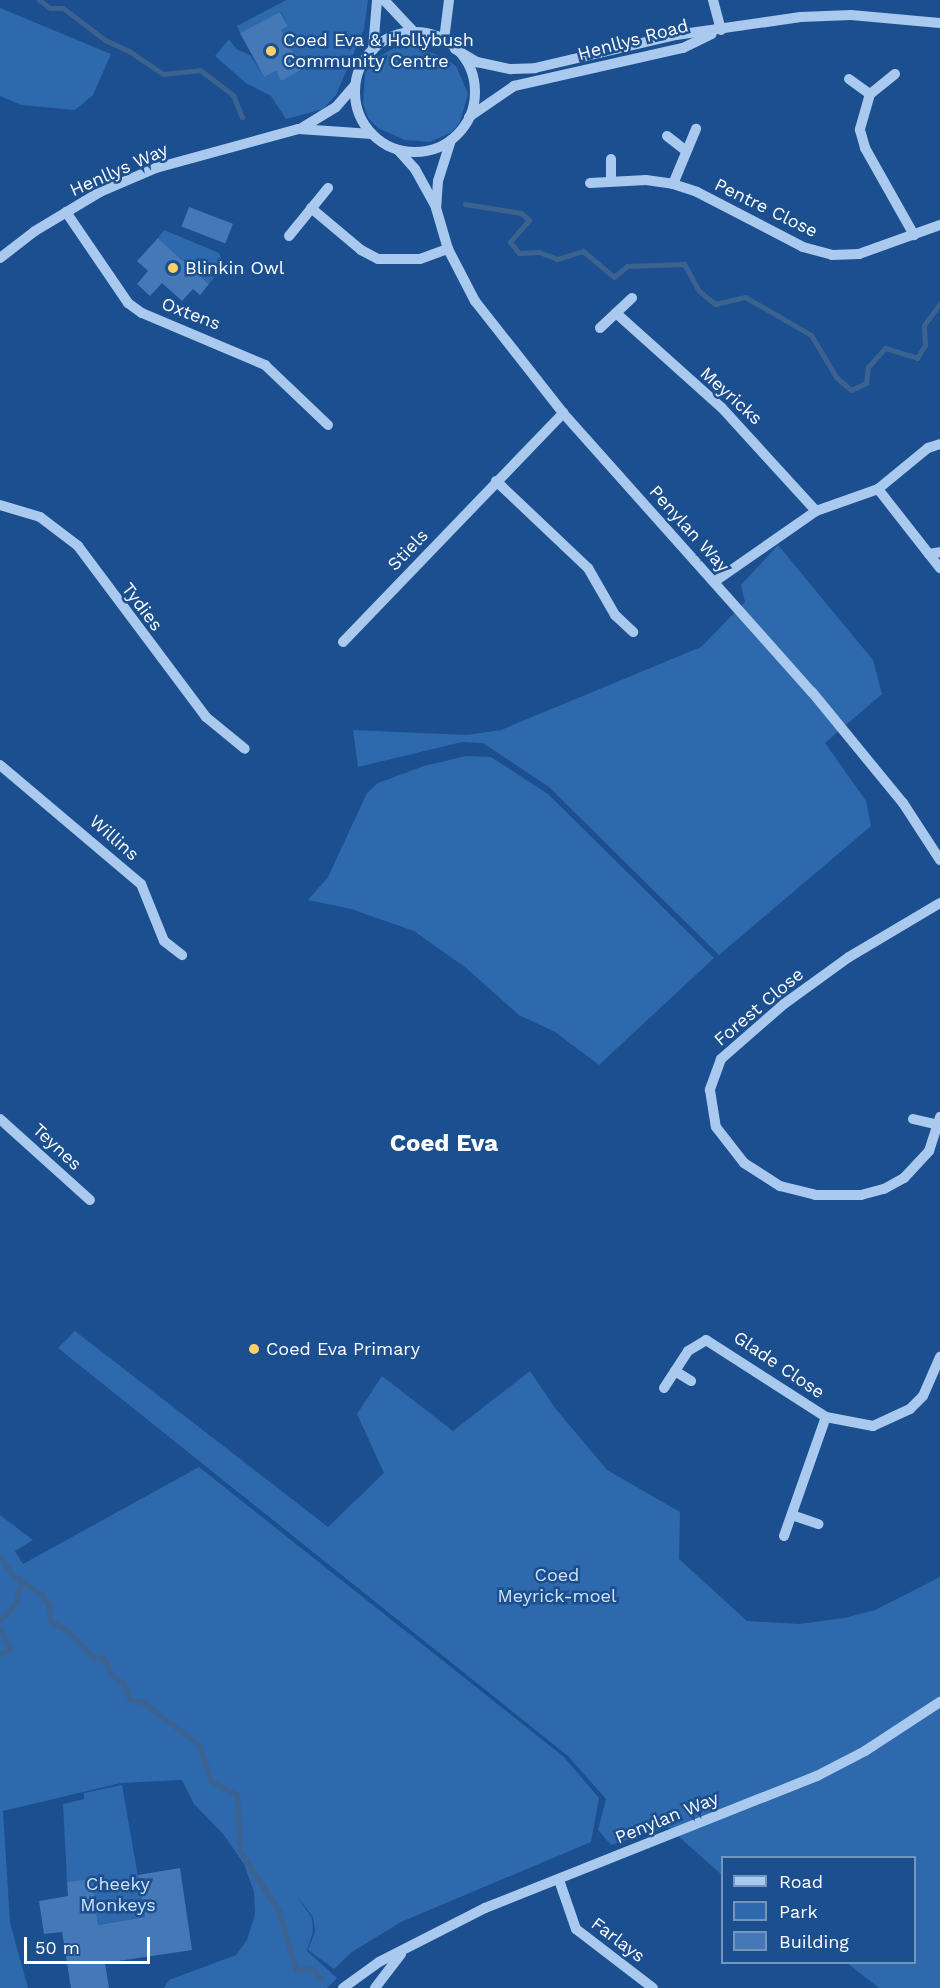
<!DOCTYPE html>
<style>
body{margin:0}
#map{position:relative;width:940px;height:1988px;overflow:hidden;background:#1b4f8f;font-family:"Work Sans",sans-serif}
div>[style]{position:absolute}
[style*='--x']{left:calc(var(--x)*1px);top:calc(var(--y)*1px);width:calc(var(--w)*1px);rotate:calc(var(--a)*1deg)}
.green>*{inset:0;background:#2e69ad}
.stream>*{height:5px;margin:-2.5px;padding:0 2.5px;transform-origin:2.5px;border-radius:2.5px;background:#3c6290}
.building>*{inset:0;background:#4478b7;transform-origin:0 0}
.minor>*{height:10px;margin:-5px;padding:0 5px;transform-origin:5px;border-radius:5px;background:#a9c9ee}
.minor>.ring{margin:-5px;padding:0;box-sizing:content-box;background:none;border:10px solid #a9c9ee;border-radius:50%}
.dots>*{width:16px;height:16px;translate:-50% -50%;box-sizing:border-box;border:3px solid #1b4f8f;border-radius:50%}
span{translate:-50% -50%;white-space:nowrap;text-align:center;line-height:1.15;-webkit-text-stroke:5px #1b4f8f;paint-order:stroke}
.street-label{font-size:18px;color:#fff}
.poi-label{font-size:18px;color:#fff}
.left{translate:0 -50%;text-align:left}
.park-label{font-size:18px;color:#cfe3fa}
.district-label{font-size:24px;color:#fff;font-weight:700}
.legend{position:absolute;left:721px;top:1856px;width:195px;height:108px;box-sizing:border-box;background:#1b4f8f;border:2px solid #7695bc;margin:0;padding:8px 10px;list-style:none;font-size:18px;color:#fff}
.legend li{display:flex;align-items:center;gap:12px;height:30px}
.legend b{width:30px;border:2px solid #7695bc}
.scale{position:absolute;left:24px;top:1937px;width:126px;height:27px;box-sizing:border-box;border:3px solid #fff;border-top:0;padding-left:8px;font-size:18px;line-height:21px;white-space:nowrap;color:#fff;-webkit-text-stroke:4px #1b4f8f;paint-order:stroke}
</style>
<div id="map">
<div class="green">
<div style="clip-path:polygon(286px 0,368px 0,364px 29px,336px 95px,323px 109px,286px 119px,271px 96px,246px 83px,215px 56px,229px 39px,236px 49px,250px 55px,264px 77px,276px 71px,281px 81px,281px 30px,288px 26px,281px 12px,240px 33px,237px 26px)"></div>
<div style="clip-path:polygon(0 8px,111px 54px,93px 95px,75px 110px,21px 105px,0 96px)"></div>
<div style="clip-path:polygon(411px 46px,441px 56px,456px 66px,468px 94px,460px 122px,452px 132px,430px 142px,405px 140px,378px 128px,368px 118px,363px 103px,365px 74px,373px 60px,394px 48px)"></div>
<div style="clip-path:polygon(164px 230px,219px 253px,224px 265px,209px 284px,197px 273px,192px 279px,185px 262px,158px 238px)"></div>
<div style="clip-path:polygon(778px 545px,873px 660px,882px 694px,825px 743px,866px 801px,871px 826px,719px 955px,549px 787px,483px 743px,462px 742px,358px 767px,353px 730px,467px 735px,501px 730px,701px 647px,745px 602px,741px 585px)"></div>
<div style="clip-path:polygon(466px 756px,491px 757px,548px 794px,714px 958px,599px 1065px,555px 1032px,519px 1015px,466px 968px,414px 931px,351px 909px,308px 900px,328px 877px,367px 793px,378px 783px,424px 766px)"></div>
<div style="clip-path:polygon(75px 1331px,328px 1527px,384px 1473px,357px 1414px,382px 1376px,453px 1431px,530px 1371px,555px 1408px,607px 1470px,680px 1512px,679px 1559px,747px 1621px,799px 1624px,844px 1618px,875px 1610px,940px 1577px,940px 1988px,879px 1988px,847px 1963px,914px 1962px,914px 1858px,722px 1858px,722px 1875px,668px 1827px,611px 1845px,598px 1830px,606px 1799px,568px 1756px,58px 1348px)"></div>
<div style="clip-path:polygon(199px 1467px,564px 1757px,599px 1798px,591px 1842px,401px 1922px,352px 1952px,334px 1969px,308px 1950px,315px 1931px,313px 1917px,296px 1895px,312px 1918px,313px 1931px,307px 1951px,337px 1978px,327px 1988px,164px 1988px,169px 1980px,236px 1955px,247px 1940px,255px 1914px,254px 1892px,244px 1864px,224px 1835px,194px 1804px,182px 1780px,121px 1783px,3px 1811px,10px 1923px,28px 1988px,0 1988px,0 1515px,33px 1540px,15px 1551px,23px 1564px)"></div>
<div style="clip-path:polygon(122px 1785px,145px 1917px,98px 1925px,92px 1880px,67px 1882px,63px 1804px,84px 1799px,84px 1793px)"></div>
</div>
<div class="stream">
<div style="--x:39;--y:0;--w:14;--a:36"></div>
<div style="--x:50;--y:8;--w:13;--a:0"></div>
<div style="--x:63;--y:8;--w:53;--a:37.3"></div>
<div style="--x:105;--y:40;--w:26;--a:25"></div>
<div style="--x:129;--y:51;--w:41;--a:34.1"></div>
<div style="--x:163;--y:74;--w:37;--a:-6"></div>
<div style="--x:200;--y:70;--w:41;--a:37.1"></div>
<div style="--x:233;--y:95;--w:24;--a:68"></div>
<div style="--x:465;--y:204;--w:57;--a:9.1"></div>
<div style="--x:521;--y:213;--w:11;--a:41"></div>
<div style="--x:529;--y:220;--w:29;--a:131"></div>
<div style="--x:510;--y:242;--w:14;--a:51"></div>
<div style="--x:519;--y:253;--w:20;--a:-3"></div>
<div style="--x:539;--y:252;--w:19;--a:21"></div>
<div style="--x:557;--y:259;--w:27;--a:-17"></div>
<div style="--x:583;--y:251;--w:40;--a:40"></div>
<div style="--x:614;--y:277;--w:17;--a:-40"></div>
<div style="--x:627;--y:266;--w:57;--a:-2"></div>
<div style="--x:684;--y:264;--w:31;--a:61"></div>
<div style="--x:699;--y:291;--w:21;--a:39"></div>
<div style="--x:715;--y:304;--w:31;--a:-13"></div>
<div style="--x:745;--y:297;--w:76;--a:29.9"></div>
<div style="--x:811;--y:335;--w:49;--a:59.2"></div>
<div style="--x:836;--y:377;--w:20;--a:41"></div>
<div style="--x:851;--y:390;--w:17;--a:-25"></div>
<div style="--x:866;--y:383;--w:16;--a:-83"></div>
<div style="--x:868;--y:367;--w:25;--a:-48"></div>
<div style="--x:885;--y:348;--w:34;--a:17"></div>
<div style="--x:917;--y:358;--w:15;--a:-58"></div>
<div style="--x:925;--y:345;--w:20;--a:-93"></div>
<div style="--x:924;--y:325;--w:26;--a:-53"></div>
<div style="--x:0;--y:1557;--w:21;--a:55"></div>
<div style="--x:12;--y:1574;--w:38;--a:35"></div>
<div style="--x:43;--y:1596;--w:11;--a:56"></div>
<div style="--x:49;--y:1605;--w:16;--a:86"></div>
<div style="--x:50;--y:1621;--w:19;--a:28"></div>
<div style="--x:67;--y:1630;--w:37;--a:46"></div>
<div style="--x:93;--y:1657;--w:11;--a:5"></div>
<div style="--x:104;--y:1658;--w:18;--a:68"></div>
<div style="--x:111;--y:1675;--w:15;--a:32"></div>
<div style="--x:124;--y:1683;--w:18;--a:71"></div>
<div style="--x:130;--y:1700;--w:13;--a:9"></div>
<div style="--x:143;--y:1702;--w:71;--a:37.5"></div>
<div style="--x:199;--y:1745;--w:38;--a:72"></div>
<div style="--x:211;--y:1781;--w:30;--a:28"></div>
<div style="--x:237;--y:1795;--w:56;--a:86.9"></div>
<div style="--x:240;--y:1851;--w:72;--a:57"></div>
<div style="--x:279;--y:1911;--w:61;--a:73.9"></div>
<div style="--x:296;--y:1970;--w:16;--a:-7"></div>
<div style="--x:312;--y:1968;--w:14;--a:51"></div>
<div style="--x:0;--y:1621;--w:25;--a:-50"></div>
<div style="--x:16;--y:1602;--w:23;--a:-77"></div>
<div style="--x:0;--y:1629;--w:22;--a:63"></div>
<div style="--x:10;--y:1649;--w:11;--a:153"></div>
</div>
<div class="building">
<div style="clip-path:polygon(280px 12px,288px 26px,281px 30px,302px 69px,281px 81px,276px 71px,264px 77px,240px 33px)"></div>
<div style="left:189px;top:207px;width:47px;height:21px;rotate:21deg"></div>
<div style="clip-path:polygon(158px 238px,209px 284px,200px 295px,193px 289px,182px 301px,162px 283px,150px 296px,137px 284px,148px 271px,137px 261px)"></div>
<div style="clip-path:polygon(180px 1868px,192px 1950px,105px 1963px,109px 1988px,71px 1988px,62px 1932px,44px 1934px,39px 1901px,68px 1896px,67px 1882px,92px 1879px,98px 1925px,145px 1917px,138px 1875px)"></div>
</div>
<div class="minor">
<div style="--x:384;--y:0;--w:44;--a:46.8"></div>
<div style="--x:713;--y:0;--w:31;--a:75"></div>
<div class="ring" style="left:355px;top:32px;width:110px;height:110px"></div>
<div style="--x:444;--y:40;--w:40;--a:-82.9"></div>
<div style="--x:455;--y:49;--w:26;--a:31"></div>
<div style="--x:477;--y:62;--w:35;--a:12"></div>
<div style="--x:511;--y:69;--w:24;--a:-2"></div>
<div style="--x:535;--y:68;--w:145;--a:-13.2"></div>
<div style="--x:676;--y:35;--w:126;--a:-8.2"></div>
<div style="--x:801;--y:17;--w:50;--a:-2.3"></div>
<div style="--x:851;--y:15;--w:89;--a:5.1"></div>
<div style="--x:373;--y:50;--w:50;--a:-85.4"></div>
<div style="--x:895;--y:74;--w:32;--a:141"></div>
<div style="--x:870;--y:94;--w:37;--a:106"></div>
<div style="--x:860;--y:130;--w:19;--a:74"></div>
<div style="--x:865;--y:148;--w:100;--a:60.6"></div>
<div style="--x:849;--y:79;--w:26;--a:36"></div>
<div style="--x:469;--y:117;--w:55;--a:-34.6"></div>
<div style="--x:514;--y:86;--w:173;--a:-12.7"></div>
<div style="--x:683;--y:48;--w:32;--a:-26"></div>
<div style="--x:300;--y:129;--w:42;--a:-31.4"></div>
<div style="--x:336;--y:107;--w:29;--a:-49"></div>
<div style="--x:667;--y:136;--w:24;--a:38"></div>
<div style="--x:451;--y:140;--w:43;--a:107.6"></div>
<div style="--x:438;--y:181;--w:27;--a:94"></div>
<div style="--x:436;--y:208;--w:43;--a:73.7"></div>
<div style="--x:448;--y:249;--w:59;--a:62.6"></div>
<div style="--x:475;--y:301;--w:142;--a:51.8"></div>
<div style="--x:563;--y:413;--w:374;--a:48.3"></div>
<div style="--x:812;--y:692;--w:144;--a:50.7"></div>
<div style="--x:903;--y:803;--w:68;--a:57"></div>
<div style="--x:398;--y:150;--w:25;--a:48"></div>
<div style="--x:415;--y:169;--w:43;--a:61.1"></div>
<div style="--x:611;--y:181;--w:22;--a:-90"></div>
<div style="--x:590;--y:183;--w:56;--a:-3.1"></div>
<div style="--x:646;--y:180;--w:27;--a:8"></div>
<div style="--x:673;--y:184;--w:25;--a:18"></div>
<div style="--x:697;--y:192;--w:119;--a:27.4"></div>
<div style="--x:803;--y:247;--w:30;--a:15"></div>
<div style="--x:832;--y:255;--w:27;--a:-2"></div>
<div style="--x:859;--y:254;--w:86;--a:-19.7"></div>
<div style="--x:673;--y:184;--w:60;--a:-67.3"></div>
<div style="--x:311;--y:208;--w:65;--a:40"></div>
<div style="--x:361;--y:250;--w:19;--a:28"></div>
<div style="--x:378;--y:259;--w:42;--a:0"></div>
<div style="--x:420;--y:259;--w:30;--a:-20"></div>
<div style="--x:66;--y:212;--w:110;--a:55.7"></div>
<div style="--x:128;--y:303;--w:17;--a:36"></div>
<div style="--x:142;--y:313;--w:134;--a:22.9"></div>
<div style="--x:265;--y:365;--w:87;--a:43.6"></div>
<div style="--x:289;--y:236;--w:62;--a:-50.9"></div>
<div style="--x:0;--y:258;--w:44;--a:-37.6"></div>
<div style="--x:35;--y:231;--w:76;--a:-31"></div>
<div style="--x:100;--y:192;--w:61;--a:-23.2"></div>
<div style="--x:156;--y:168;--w:148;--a:-15.3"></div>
<div style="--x:299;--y:129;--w:73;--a:3.9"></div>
<div style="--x:616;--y:313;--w:142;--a:41.9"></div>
<div style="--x:722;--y:408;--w:139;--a:47.6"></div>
<div style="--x:600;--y:328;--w:44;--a:-43.2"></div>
<div style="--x:496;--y:481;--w:127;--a:43.4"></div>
<div style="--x:588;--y:568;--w:54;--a:60.1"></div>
<div style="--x:615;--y:615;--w:25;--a:43"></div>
<div style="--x:878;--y:489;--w:83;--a:51.9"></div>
<div style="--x:929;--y:554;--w:11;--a:-10"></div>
<div style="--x:0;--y:505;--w:42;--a:16.7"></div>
<div style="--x:40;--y:517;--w:48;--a:37.3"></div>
<div style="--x:78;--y:546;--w:214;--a:53.2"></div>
<div style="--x:206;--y:717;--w:50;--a:39.4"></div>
<div style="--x:929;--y:554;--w:18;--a:52"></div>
<div style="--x:714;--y:582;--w:124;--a:-34.8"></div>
<div style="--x:816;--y:511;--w:66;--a:-19.5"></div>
<div style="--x:878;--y:489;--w:65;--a:-39.4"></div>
<div style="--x:928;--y:448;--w:13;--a:-18"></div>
<div style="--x:343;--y:642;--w:318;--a:-46.1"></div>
<div style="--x:0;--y:765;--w:185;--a:40.2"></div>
<div style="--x:141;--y:884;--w:61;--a:68"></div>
<div style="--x:164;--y:941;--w:23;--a:38"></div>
<div style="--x:940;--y:903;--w:106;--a:149.3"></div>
<div style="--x:849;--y:957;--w:80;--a:144.1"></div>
<div style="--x:784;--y:1004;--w:84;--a:138.9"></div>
<div style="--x:721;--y:1059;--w:33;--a:110"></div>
<div style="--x:710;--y:1090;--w:37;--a:81"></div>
<div style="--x:716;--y:1127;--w:46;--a:52.1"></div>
<div style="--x:744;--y:1163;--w:43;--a:32.6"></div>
<div style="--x:780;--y:1186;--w:36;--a:14"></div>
<div style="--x:815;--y:1195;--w:46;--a:0"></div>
<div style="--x:861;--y:1195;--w:24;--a:-15"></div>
<div style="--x:884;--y:1189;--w:23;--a:-29"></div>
<div style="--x:904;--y:1178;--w:37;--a:-47"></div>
<div style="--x:929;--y:1151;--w:36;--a:-72"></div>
<div style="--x:0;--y:1119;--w:121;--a:42"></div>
<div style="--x:913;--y:1119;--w:26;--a:13"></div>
<div style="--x:675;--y:1371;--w:19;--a:32"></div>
<div style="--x:664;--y:1388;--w:44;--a:-57"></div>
<div style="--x:688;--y:1351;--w:21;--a:-31"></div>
<div style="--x:706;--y:1340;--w:143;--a:32.7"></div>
<div style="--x:826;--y:1417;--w:48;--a:10.8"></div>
<div style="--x:873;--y:1426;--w:41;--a:-24.7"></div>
<div style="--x:910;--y:1409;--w:18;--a:-45"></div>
<div style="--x:923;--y:1396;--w:43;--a:-66.4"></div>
<div style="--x:792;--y:1515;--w:28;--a:19"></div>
<div style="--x:784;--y:1536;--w:126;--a:-70.6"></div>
<div style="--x:559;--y:1880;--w:52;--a:70.9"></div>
<div style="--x:576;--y:1929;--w:97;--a:37.5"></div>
<div style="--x:343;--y:1988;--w:44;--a:-35.8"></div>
<div style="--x:379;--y:1962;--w:119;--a:-27"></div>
<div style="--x:485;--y:1908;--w:357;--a:-21.7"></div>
<div style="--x:817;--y:1776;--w:54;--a:-27.5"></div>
<div style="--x:865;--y:1751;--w:90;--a:-33.2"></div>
<div style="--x:375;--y:1988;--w:43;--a:-52.6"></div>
</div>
<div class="dots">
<div style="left:271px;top:51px;background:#ffd166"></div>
<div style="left:173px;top:268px;background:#ffd166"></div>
<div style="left:254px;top:1349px;background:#ffd166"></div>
</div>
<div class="street-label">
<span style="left:633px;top:40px;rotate:-15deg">Henllys Road</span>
<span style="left:119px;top:170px;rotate:-24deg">Henllys Way</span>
<span style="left:766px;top:208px;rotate:26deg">Pentre Close</span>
<span style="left:191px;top:314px;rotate:21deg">Oxtens</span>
<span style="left:731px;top:396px;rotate:42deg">Meyricks</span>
<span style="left:689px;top:529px;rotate:48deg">Penylan Way</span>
<span style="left:408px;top:550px;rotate:-46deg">Stiels</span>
<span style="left:142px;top:607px;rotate:53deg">Tydies</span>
<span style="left:114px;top:838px;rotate:41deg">Willins</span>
<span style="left:759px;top:1007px;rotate:-40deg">Forest Close</span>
<span style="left:57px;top:1147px;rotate:43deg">Teynes</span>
<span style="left:779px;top:1365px;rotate:34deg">Glade Close</span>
<span style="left:667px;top:1818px;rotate:-22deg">Penylan Way</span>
<span style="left:618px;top:1940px;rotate:37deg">Farlays</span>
</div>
<div class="poi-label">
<span class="left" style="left:283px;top:51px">Coed Eva &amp; Hollybush<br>Community Centre</span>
<span class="left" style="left:185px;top:268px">Blinkin Owl</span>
<span class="left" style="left:266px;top:1349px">Coed Eva Primary</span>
</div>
<div class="park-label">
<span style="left:557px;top:1586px">Coed<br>Meyrick-moel</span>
<span style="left:118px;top:1895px">Cheeky<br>Monkeys</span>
</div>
<div class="district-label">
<span style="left:444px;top:1144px">Coed Eva</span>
</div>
<ul class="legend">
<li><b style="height:8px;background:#a9c9ee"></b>Road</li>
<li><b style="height:16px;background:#2e69ad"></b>Park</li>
<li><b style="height:16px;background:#4478b7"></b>Building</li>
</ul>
<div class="scale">50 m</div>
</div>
